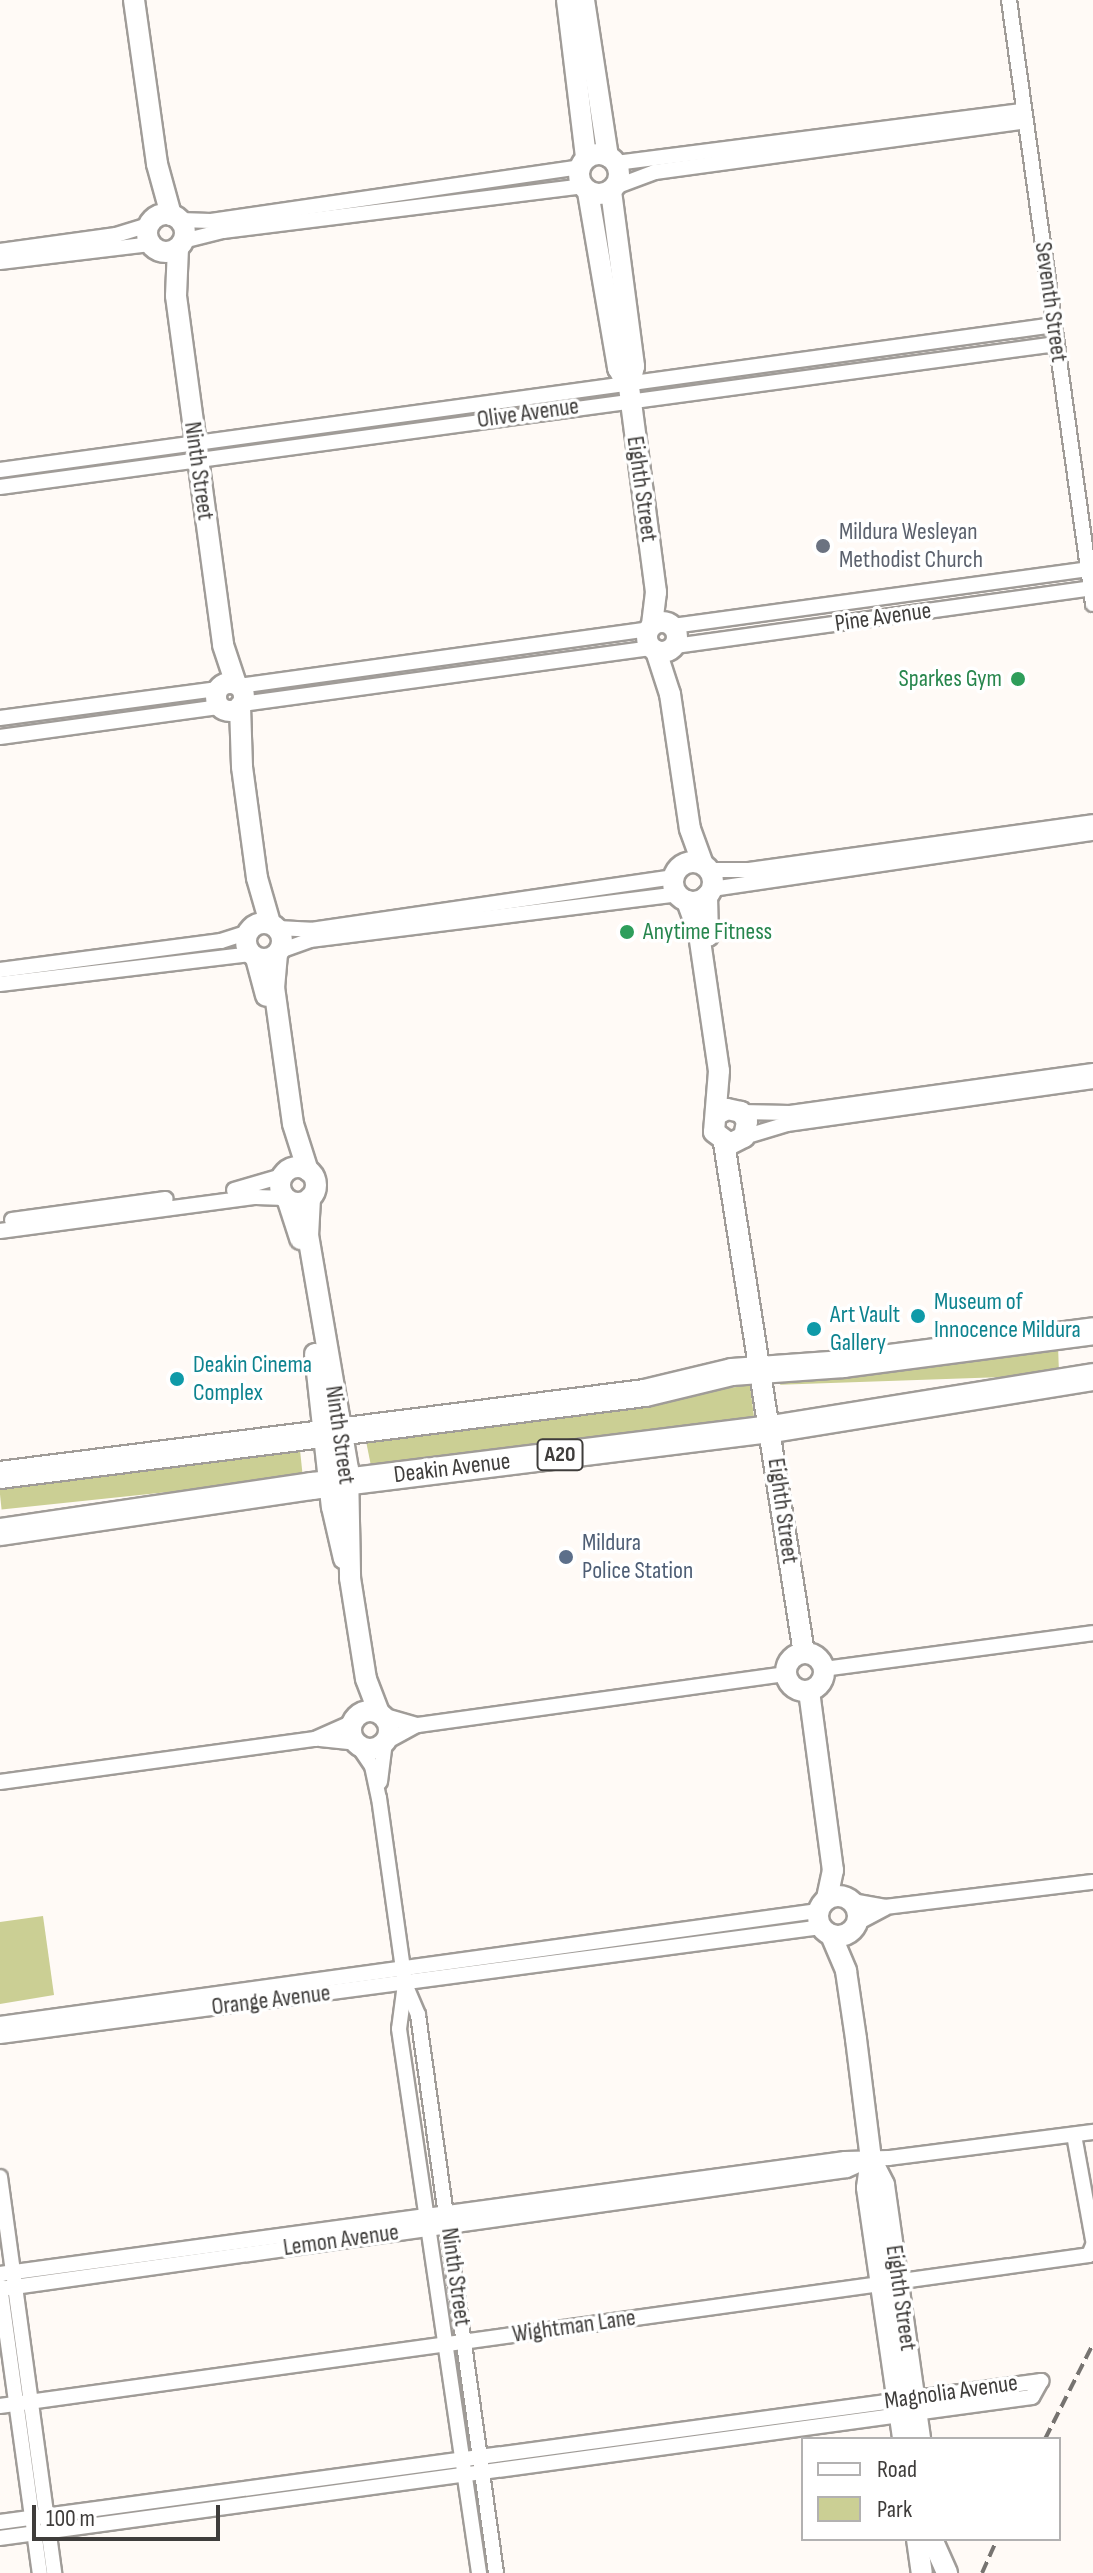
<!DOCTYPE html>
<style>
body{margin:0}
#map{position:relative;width:1093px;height:2573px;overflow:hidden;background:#fffaf6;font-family:"Sofia Sans Condensed",sans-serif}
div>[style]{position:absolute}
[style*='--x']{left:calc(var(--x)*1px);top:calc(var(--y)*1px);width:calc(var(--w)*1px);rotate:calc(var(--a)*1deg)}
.green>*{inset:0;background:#cbcf94;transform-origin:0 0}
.roads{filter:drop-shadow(2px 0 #a09c98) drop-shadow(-2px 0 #a09c98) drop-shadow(0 2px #a09c98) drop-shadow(0 -2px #a09c98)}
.street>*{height:14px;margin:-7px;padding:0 7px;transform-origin:7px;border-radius:7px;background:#fff}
.secondary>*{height:20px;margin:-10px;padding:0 10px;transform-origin:10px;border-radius:10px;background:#fff}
.secondary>.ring{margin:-10px;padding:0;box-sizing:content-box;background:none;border:20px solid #fff;border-radius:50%}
.highway>*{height:26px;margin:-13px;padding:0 13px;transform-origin:13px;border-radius:13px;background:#fff}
.rail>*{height:4px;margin-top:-2px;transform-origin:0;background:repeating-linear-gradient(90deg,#767370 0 12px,transparent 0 18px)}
.dots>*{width:22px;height:22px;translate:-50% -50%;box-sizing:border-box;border:4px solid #fff;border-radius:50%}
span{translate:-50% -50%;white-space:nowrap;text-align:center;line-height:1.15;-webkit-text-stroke:7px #fff;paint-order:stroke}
.shield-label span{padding:2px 6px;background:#fff;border:2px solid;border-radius:6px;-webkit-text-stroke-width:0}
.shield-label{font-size:22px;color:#3f3d3b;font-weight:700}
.street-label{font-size:24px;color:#3f3d3b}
.worship-label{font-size:24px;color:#5b616d}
.left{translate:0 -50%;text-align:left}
.leisure-label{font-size:24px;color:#27864d}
.right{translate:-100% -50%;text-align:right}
.culture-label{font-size:24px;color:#0d838f}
.service-label{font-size:24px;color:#4e5e75}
.legend{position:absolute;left:801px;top:2437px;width:260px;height:104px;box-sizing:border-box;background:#fff;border:2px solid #b2b1b1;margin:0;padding:10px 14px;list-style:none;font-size:24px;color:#3f3d3b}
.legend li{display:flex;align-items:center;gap:16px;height:40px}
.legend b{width:40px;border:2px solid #b2b1b1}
.scale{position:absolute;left:32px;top:2505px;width:188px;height:36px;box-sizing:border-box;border:4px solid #3f3d3b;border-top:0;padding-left:10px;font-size:24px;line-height:28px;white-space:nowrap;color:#3f3d3b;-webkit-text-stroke:6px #fff;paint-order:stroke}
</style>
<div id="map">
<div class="green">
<div style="left:1058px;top:1345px;width:30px;height:279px;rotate:88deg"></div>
<div style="clip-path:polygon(750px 1385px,754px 1417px,371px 1466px,366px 1441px)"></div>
<div style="left:300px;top:1450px;width:28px;height:303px;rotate:84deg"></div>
<div style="clip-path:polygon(43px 1916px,54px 1995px,0 2004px,0 1922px)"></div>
</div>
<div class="roads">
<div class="street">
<div style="--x:1009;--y:0;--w:610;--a:82.08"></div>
<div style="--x:616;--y:163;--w:411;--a:-7.3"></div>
<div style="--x:615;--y:187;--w:43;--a:-20.6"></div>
<div style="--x:655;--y:172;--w:374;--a:-7.8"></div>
<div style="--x:180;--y:220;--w:31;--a:2"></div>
<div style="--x:211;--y:221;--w:373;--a:-8.3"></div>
<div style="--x:183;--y:241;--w:41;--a:-14"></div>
<div style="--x:223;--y:231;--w:362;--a:-7.1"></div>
<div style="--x:0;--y:251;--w:117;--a:-7.9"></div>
<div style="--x:116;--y:235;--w:34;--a:-17"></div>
<div style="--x:0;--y:262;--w:151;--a:-6.8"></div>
<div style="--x:0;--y:470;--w:1064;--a:-7.83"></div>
<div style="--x:0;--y:487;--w:1066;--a:-7.71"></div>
<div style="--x:673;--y:626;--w:419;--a:-7.8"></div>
<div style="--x:675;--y:646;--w:420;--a:-7.9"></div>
<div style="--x:239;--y:686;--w:414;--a:-7.9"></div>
<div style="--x:242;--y:704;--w:414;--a:-7.8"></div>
<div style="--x:0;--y:718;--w:220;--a:-7.6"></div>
<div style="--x:0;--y:737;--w:222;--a:-7.8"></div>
<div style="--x:710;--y:870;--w:39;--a:0"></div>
<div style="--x:749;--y:870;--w:347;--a:-7.9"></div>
<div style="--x:712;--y:889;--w:385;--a:-8.4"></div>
<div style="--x:278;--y:928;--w:33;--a:3"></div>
<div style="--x:311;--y:930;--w:367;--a:-8.3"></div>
<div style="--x:280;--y:951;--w:32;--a:-20"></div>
<div style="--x:310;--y:940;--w:370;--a:-7.1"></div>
<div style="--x:0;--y:970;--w:223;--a:-7.5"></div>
<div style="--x:221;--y:941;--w:28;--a:-18"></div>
<div style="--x:0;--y:984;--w:252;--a:-6.8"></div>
<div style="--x:741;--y:1112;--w:49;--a:1.2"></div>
<div style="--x:790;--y:1113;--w:306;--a:-7.9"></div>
<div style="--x:744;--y:1137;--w:45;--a:-16.8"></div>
<div style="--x:787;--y:1124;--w:309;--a:-8"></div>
<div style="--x:234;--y:1190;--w:50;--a:-16.3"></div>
<div style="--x:12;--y:1220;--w:155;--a:-7.8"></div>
<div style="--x:0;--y:1231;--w:258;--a:-7.6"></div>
<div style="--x:256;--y:1197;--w:29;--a:2"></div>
<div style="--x:824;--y:1669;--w:271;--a:-7.6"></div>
<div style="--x:382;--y:1715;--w:37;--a:16"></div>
<div style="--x:418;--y:1725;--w:372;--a:-7.9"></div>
<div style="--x:320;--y:1739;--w:36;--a:6"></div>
<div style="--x:386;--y:1742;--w:35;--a:-29"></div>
<div style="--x:357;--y:1744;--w:27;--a:56"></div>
<div style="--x:372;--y:1766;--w:33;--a:78"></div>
<div style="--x:379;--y:1798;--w:188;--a:82"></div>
<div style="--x:405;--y:1984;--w:34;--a:67"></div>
<div style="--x:418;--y:2015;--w:563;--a:82.04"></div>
<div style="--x:0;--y:1782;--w:318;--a:-7.8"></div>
<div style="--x:315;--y:1739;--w:42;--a:-24.1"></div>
<div style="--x:380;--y:1782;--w:38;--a:-83"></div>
<div style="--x:852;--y:1901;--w:34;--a:10"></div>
<div style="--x:885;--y:1907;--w:209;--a:-6.9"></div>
<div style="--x:857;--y:1923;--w:32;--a:-28"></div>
<div style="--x:405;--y:1984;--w:45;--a:97.6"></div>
<div style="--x:399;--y:2029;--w:550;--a:81.63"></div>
<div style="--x:0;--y:2024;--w:826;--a:-7.87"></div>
<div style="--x:0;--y:2036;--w:828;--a:-7.56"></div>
<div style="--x:1074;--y:2135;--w:107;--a:79.7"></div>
<div style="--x:0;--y:2177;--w:400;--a:82.2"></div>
<div style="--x:0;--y:2274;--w:853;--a:-7.75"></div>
<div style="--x:845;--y:2159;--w:44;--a:-1.3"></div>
<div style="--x:889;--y:2158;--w:206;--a:-7.3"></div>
<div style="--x:0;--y:2286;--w:290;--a:82.1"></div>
<div style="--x:0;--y:2289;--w:855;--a:-8"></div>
<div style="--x:847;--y:2170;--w:22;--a:-24"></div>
<div style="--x:0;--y:2406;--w:1099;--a:-7.89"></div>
<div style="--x:1089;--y:2255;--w:11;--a:-68"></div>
<div style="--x:0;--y:2522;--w:1051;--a:-7.71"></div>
<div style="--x:1041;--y:2381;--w:18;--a:119"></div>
<div style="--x:1032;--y:2397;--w:1042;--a:172.22"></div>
</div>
<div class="secondary">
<div style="--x:134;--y:0;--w:166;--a:82"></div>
<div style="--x:157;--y:164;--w:53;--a:74.6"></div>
<div style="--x:567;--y:0;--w:159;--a:83.1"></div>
<div style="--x:584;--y:0;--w:158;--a:81.3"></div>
<div class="ring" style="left:579px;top:154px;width:20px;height:20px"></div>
<div style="--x:611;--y:191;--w:177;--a:82.5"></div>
<div style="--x:634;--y:366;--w:22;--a:103"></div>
<div style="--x:629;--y:387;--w:207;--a:82.5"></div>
<div style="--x:656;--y:592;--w:33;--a:97"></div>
<div style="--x:588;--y:192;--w:179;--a:80.3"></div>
<div style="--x:618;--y:368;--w:22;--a:60"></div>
<div class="ring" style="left:147px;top:214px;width:18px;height:18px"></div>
<div style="--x:178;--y:248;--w:48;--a:92.4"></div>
<div style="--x:176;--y:296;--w:352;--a:82.3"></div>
<div style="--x:223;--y:645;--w:41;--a:71.6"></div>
<div class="ring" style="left:647px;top:622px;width:10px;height:10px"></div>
<div style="--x:656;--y:651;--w:45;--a:72"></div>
<div style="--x:670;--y:694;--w:136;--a:81.6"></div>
<div style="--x:690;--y:829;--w:37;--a:70"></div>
<div class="ring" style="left:216px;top:683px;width:8px;height:8px"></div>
<div style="--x:240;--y:706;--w:61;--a:88.1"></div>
<div style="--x:242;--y:767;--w:112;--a:82.3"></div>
<div style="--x:257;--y:878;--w:47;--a:73.9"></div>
<div class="ring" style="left:673px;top:862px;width:20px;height:20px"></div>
<div style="--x:707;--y:896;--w:40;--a:88.6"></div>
<div style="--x:687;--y:901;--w:35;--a:70"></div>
<div style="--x:699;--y:934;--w:138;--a:81.7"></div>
<div style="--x:719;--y:1071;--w:61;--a:94.7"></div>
<div style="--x:714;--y:1132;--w:20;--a:37"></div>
<div style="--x:730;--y:1144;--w:16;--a:-27"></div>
<div style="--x:744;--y:1137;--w:16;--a:-79"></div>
<div style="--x:747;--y:1121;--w:11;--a:-124"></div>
<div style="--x:741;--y:1112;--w:14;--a:-168"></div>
<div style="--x:727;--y:1109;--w:10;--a:151"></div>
<div class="ring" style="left:246px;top:923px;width:16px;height:16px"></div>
<div style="--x:277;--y:954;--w:33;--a:95"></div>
<div style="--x:274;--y:987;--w:138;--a:82.1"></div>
<div style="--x:293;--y:1124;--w:49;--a:72.3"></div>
<div style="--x:256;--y:958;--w:39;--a:75"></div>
<div style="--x:724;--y:1143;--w:516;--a:81.09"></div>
<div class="ring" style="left:280px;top:1167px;width:16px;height:16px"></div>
<div style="--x:310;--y:1198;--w:37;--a:93"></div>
<div style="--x:308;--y:1235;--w:237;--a:80.3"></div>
<div style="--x:348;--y:1469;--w:109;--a:88.9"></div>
<div style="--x:350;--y:1578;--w:102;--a:81"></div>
<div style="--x:366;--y:1679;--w:36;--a:69"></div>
<div style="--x:288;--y:1201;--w:40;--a:72"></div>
<div style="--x:315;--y:1354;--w:154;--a:83.7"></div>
<div style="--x:332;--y:1507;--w:53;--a:77"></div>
<div class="ring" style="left:786px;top:1653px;width:18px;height:18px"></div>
<div style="--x:809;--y:1691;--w:181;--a:82.4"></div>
<div style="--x:833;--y:1870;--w:29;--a:102"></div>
<div class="ring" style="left:351px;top:1711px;width:18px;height:18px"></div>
<div class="ring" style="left:818px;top:1896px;width:20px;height:20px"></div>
<div style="--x:831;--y:1935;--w:39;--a:67"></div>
<div style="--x:846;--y:1971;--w:69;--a:81.6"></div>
<div style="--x:856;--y:2039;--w:121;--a:82.9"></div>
<div style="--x:871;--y:2159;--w:29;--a:98"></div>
<div style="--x:867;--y:2188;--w:254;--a:81.8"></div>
<div style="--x:871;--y:2159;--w:29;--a:63"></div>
<div style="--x:884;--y:2185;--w:257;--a:81.9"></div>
<div style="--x:917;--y:2539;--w:34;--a:82"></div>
<div style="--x:932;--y:2539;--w:37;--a:66"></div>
</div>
<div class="highway">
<div style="--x:0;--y:1475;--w:650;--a:-7.25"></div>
<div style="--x:645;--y:1393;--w:89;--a:-13.6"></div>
<div style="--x:732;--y:1372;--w:112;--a:-4.1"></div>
<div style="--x:844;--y:1364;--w:251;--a:-7.5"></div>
<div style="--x:0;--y:1532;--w:315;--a:-8.4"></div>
<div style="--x:312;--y:1486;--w:464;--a:-7.1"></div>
<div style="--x:772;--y:1429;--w:325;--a:-9.2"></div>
</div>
</div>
<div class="rail">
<div style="--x:1045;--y:2439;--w:106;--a:-63.2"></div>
<div style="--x:982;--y:2573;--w:37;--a:-66"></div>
</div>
<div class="dots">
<div style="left:823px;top:546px;background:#6b7280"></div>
<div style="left:1018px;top:679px;background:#2e9e5b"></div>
<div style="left:627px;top:932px;background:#2e9e5b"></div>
<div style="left:918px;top:1316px;background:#0f9aa8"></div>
<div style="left:814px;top:1329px;background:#0f9aa8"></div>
<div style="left:177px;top:1379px;background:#0f9aa8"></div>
<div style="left:566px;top:1557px;background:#5c6f8a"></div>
</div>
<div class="shield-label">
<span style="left:560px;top:1455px">A20</span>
</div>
<div class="street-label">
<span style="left:1051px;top:302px;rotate:82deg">Seventh Street</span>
<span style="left:528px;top:413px;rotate:-8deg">Olive Avenue</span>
<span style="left:199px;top:471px;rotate:82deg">Ninth Street</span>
<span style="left:642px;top:489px;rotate:82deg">Eighth Street</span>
<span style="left:883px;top:617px;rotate:-8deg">Pine Avenue</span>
<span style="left:340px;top:1435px;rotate:82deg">Ninth Street</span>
<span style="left:452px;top:1468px;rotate:-7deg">Deakin Avenue</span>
<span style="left:783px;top:1511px;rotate:82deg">Eighth Street</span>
<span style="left:271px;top:2000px;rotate:-7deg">Orange Avenue</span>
<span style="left:341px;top:2240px;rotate:-8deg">Lemon Avenue</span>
<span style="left:456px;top:2277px;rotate:82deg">Ninth Street</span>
<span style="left:901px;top:2298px;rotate:82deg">Eighth Street</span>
<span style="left:574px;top:2326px;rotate:-8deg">Wightman Lane</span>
<span style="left:951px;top:2392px;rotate:-8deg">Magnolia Avenue</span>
</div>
<div class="worship-label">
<span class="left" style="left:839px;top:546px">Mildura Wesleyan<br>Methodist Church</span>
</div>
<div class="leisure-label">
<span class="right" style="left:1002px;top:679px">Sparkes Gym</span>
<span class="left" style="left:643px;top:932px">Anytime Fitness</span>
</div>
<div class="culture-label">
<span class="left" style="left:934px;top:1316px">Museum of<br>Innocence Mildura</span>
<span class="left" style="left:830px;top:1329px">Art Vault<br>Gallery</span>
<span class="left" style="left:193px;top:1379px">Deakin Cinema<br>Complex</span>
</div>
<div class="service-label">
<span class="left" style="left:582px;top:1557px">Mildura<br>Police Station</span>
</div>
<ul class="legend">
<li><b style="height:10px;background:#fff"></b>Road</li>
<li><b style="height:22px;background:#cbcf94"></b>Park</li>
</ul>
<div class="scale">100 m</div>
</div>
